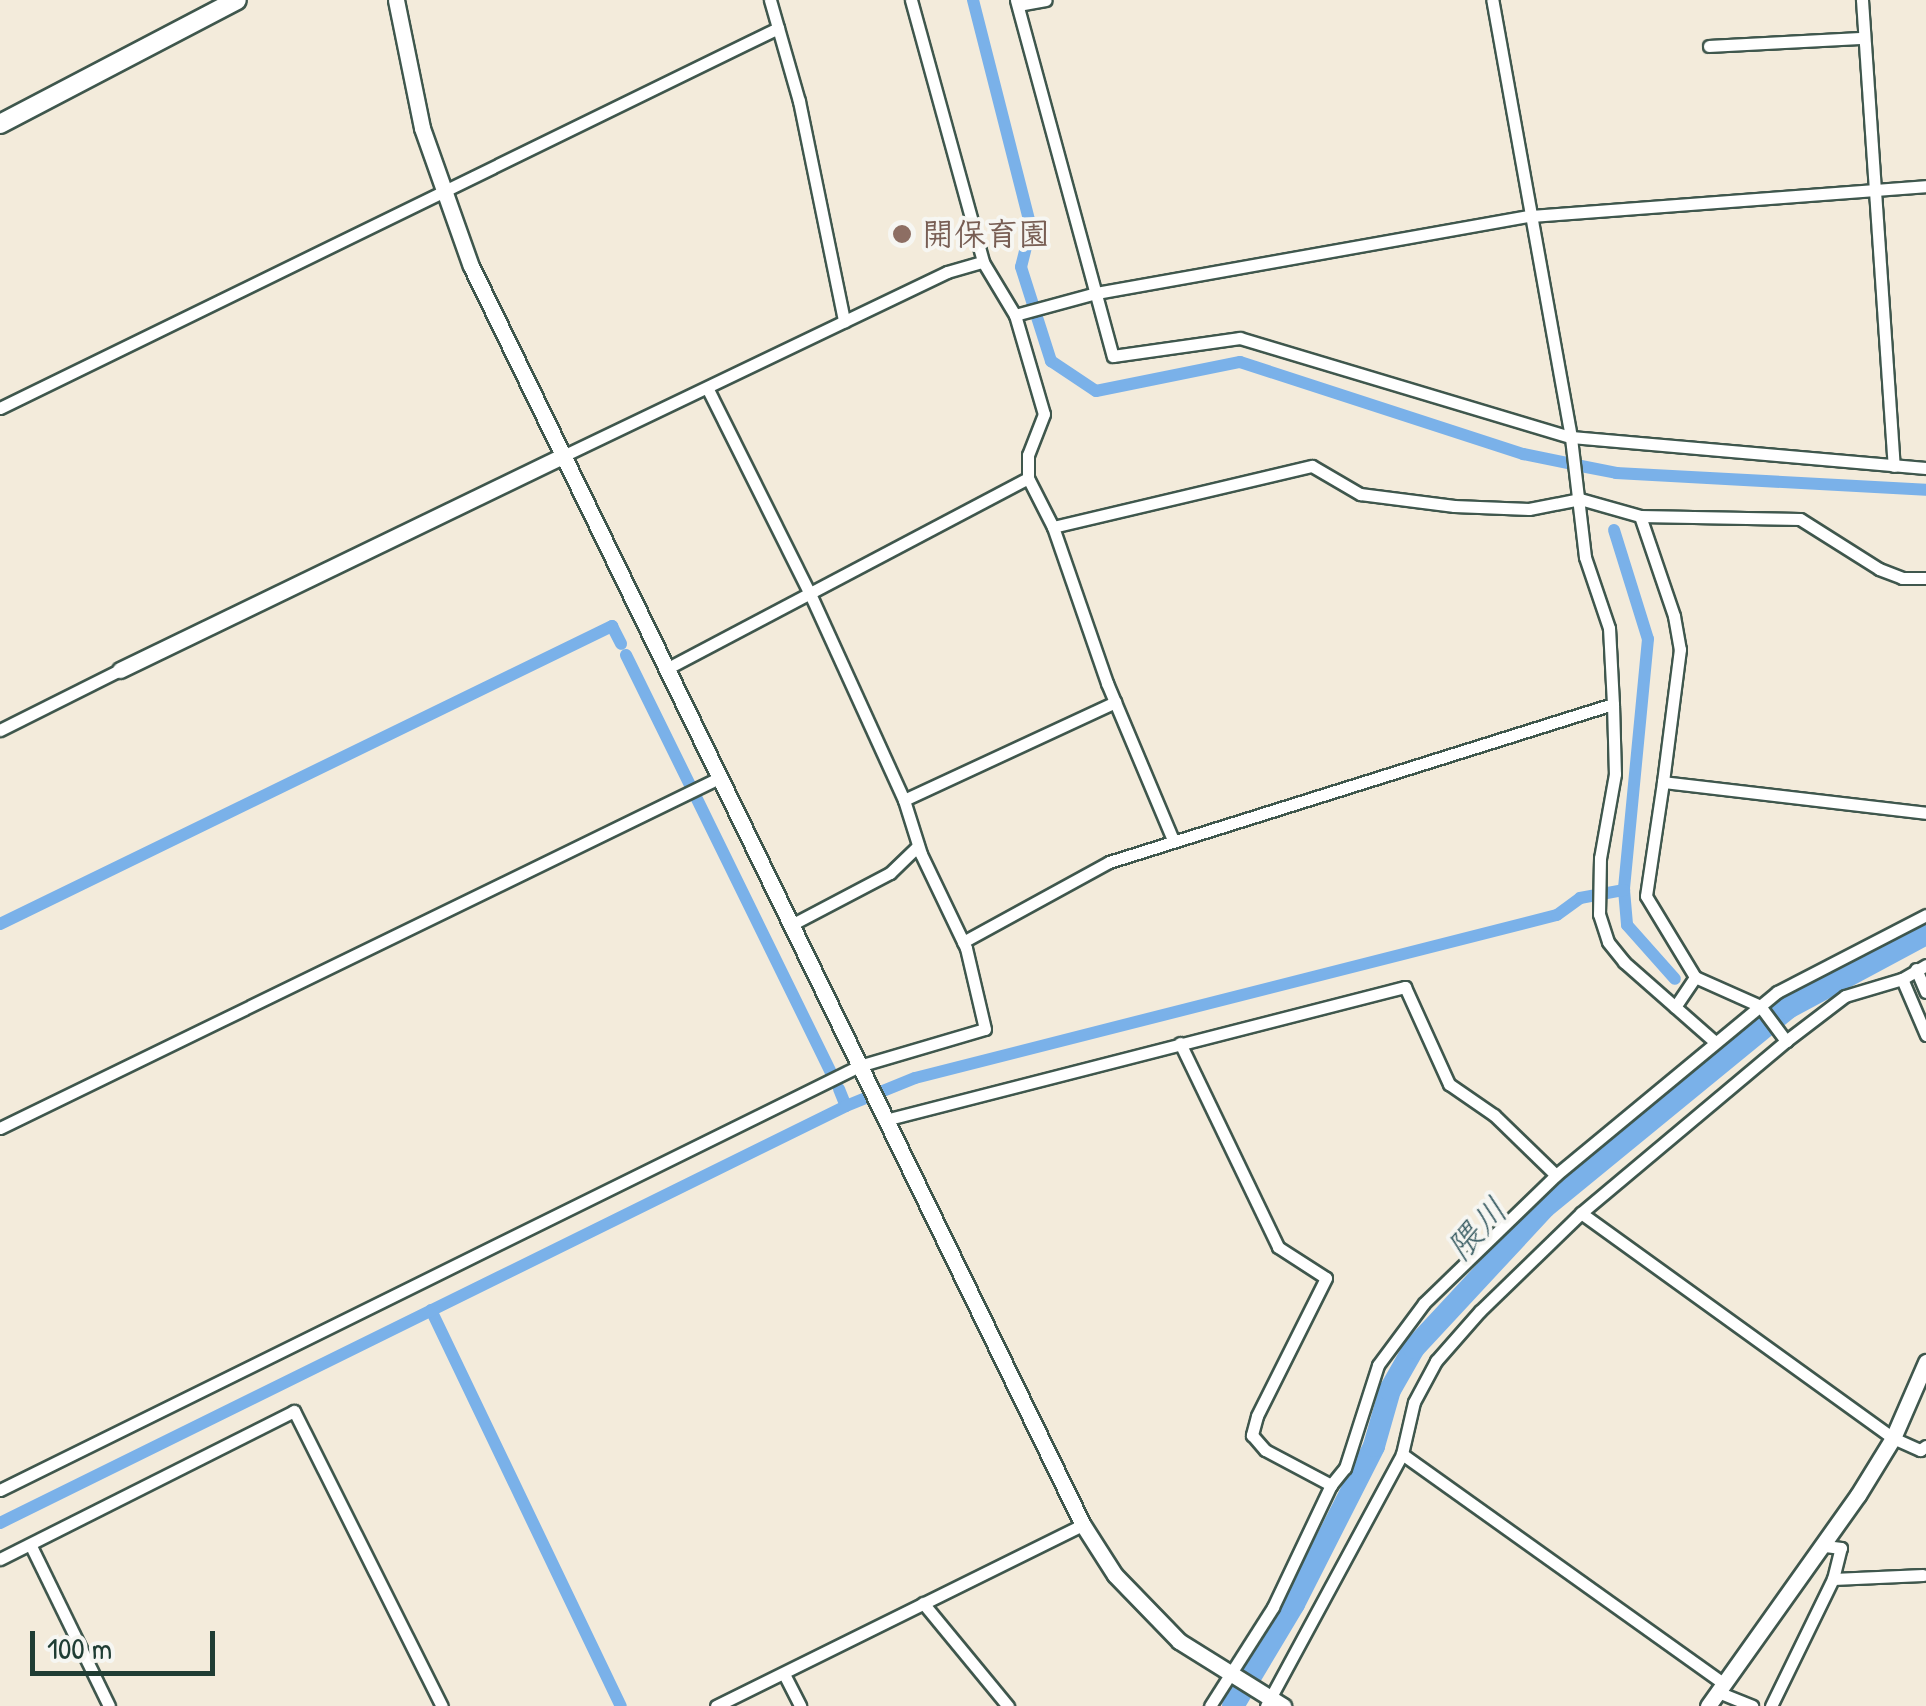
<!DOCTYPE html>
<meta charset="utf-8">
<style>
body{margin:0}
#map{position:relative;width:1926px;height:1706px;overflow:hidden;background:#f3ebdb;font-family:"Patrick Hand","Klee One",sans-serif}
div>[style]{position:absolute}
[style*='--x']{left:calc(var(--x)*1px);top:calc(var(--y)*1px);width:calc(var(--w)*1px);rotate:calc(var(--a)*1deg)}
.canal>*{height:12px;margin:-6px;padding:0 6px;transform-origin:6px;border-radius:6px;background:#7ab1e9}
.river>*{height:22px;margin:-11px;padding:0 11px;transform-origin:11px;border-radius:11px;background:#7ab1e9}
.roads{filter:drop-shadow(2px 0 #3f574d) drop-shadow(-2px 0 #3f574d) drop-shadow(0 2px #3f574d) drop-shadow(0 -2px #3f574d)}
.street>*{height:11px;margin:-5.5px;padding:0 5.5px;transform-origin:5.5px;border-radius:5.5px;background:#fff}
.secondary>*{height:15px;margin:-7.5px;padding:0 7.5px;transform-origin:7.5px;border-radius:7.5px;background:#fff}
.primary>*{height:18px;margin:-9px;padding:0 9px;transform-origin:9px;border-radius:9px;background:#fff}
.dots>*{width:28px;height:28px;translate:-50% -50%;box-sizing:border-box;border:5px solid #f6f6f2;border-radius:50%}
span{translate:-50% -50%;white-space:nowrap;text-align:center;line-height:1.15;-webkit-text-stroke:8px #f6f6f2;paint-order:stroke}
.education-label{font-size:32px;color:#785e54;font-weight:700}
.left{translate:0 -50%;text-align:left}
.water-label{font-size:35px;color:#365a61;font-style:italic}
.scale{position:absolute;left:30px;top:1631px;width:185px;height:45px;box-sizing:border-box;border:5px solid #1f3d34;border-top:0;padding-left:12px;font-size:30px;line-height:35px;white-space:nowrap;color:#1f3d34;-webkit-text-stroke:8px #f6f6f2;paint-order:stroke}
</style>
<div id="map">
<div class="canal">
<div style="--x:973;--y:0;--w:234;--a:75.7"></div>
<div style="--x:1031;--y:227;--w:41;--a:104"></div>
<div style="--x:1021;--y:267;--w:99;--a:72.3"></div>
<div style="--x:1051;--y:361;--w:54;--a:33.7"></div>
<div style="--x:1096;--y:391;--w:147;--a:-11.4"></div>
<div style="--x:1240;--y:362;--w:298;--a:18"></div>
<div style="--x:1523;--y:454;--w:46;--a:11.3"></div>
<div style="--x:1581;--y:466;--w:36;--a:11"></div>
<div style="--x:1616;--y:473;--w:310;--a:3.1"></div>
<div style="--x:1614;--y:530;--w:114;--a:72.7"></div>
<div style="--x:1648;--y:639;--w:252;--a:95.5"></div>
<div style="--x:1624;--y:890;--w:35;--a:85"></div>
<div style="--x:1627;--y:925;--w:72;--a:48.4"></div>
<div style="--x:626;--y:655;--w:145;--a:63.8"></div>
<div style="--x:695;--y:795;--w:309;--a:63.9"></div>
<div style="--x:0;--y:924;--w:681;--a:-25.96"></div>
<div style="--x:612;--y:626;--w:20;--a:63"></div>
<div style="--x:839;--y:1089;--w:18;--a:68"></div>
<div style="--x:431;--y:1310;--w:439;--a:64.4"></div>
<div style="--x:0;--y:1523;--w:943;--a:-26.24"></div>
<div style="--x:846;--y:1106;--w:74;--a:-22.1"></div>
<div style="--x:915;--y:1078;--w:662;--a:-14.25"></div>
<div style="--x:1557;--y:915;--w:29;--a:-36"></div>
<div style="--x:1580;--y:898;--w:45;--a:-10.3"></div>
</div>
<div class="river">
<div style="--x:1233;--y:1706;--w:119;--a:-59.1"></div>
<div style="--x:1294;--y:1604;--w:177;--a:-63.1"></div>
<div style="--x:1374;--y:1446;--w:58;--a:-74.1"></div>
<div style="--x:1390;--y:1390;--w:48;--a:-60.3"></div>
<div style="--x:1414;--y:1348;--w:192;--a:-47.1"></div>
<div style="--x:1545;--y:1207;--w:314;--a:-39.3"></div>
<div style="--x:1788;--y:1008;--w:157;--a:-28.2"></div>
</div>
<div class="roads">
<div class="street">
<div style="--x:770;--y:0;--w:105;--a:74"></div>
<div style="--x:799;--y:101;--w:225;--a:78.4"></div>
<div style="--x:911;--y:0;--w:272;--a:74.6"></div>
<div style="--x:983;--y:262;--w:62;--a:58.9"></div>
<div style="--x:1015;--y:315;--w:103;--a:73.7"></div>
<div style="--x:1044;--y:414;--w:44;--a:111.3"></div>
<div style="--x:1028;--y:455;--w:23;--a:90"></div>
<div style="--x:1028;--y:478;--w:55;--a:63"></div>
<div style="--x:1053;--y:527;--w:165;--a:70.9"></div>
<div style="--x:1107;--y:683;--w:170;--a:67.2"></div>
<div style="--x:1016;--y:0;--w:369;--a:74.8"></div>
<div style="--x:1113;--y:356;--w:128;--a:-8.1"></div>
<div style="--x:1240;--y:338;--w:345;--a:16.7"></div>
<div style="--x:1571;--y:437;--w:356;--a:5"></div>
<div style="--x:1862;--y:0;--w:467;--a:86.1"></div>
<div style="--x:1018;--y:5;--w:28;--a:-10"></div>
<div style="--x:1709;--y:46;--w:155;--a:-3"></div>
<div style="--x:1015;--y:315;--w:84;--a:-15.2"></div>
<div style="--x:1096;--y:293;--w:441;--a:-10.1"></div>
<div style="--x:1530;--y:216;--w:397;--a:-4.3"></div>
<div style="--x:0;--y:408;--w:866;--a:-26.03"></div>
<div style="--x:563;--y:456;--w:426;--a:-25.6"></div>
<div style="--x:947;--y:272;--w:37;--a:-16"></div>
<div style="--x:1640;--y:516;--w:106;--a:71.2"></div>
<div style="--x:1674;--y:616;--w:34;--a:80"></div>
<div style="--x:1680;--y:649;--w:134;--a:97.3"></div>
<div style="--x:1663;--y:782;--w:265;--a:6.7"></div>
<div style="--x:1053;--y:527;--w:266;--a:-13.3"></div>
<div style="--x:1312;--y:466;--w:56;--a:30.3"></div>
<div style="--x:1360;--y:494;--w:95;--a:7.3"></div>
<div style="--x:1454;--y:506;--w:75;--a:2.3"></div>
<div style="--x:1529;--y:509;--w:52;--a:-11.1"></div>
<div style="--x:1580;--y:499;--w:62;--a:15.8"></div>
<div style="--x:1640;--y:516;--w:160;--a:1.1"></div>
<div style="--x:1800;--y:519;--w:93;--a:32.3"></div>
<div style="--x:1879;--y:569;--w:25;--a:21"></div>
<div style="--x:1902;--y:578;--w:24;--a:0"></div>
<div style="--x:666;--y:669;--w:409;--a:-27.8"></div>
<div style="--x:1613;--y:704;--w:70;--a:88.4"></div>
<div style="--x:1615;--y:774;--w:85;--a:100.1"></div>
<div style="--x:1600;--y:858;--w:56;--a:91"></div>
<div style="--x:1599;--y:914;--w:29;--a:72"></div>
<div style="--x:1608;--y:942;--w:26;--a:51"></div>
<div style="--x:1624;--y:962;--w:120;--a:41.3"></div>
<div style="--x:0;--y:730;--w:134;--a:-26.6"></div>
<div style="--x:1663;--y:782;--w:115;--a:98.5"></div>
<div style="--x:1646;--y:896;--w:95;--a:58.8"></div>
<div style="--x:1695;--y:977;--w:71;--a:24"></div>
<div style="--x:1760;--y:1006;--w:44;--a:53.4"></div>
<div style="--x:904;--y:800;--w:233;--a:-24.9"></div>
<div style="--x:791;--y:925;--w:112;--a:-27.7"></div>
<div style="--x:890;--y:873;--w:39;--a:-44"></div>
<div style="--x:963;--y:942;--w:166;--a:-28.7"></div>
<div style="--x:1109;--y:862;--w:528;--a:-17.41"></div>
<div style="--x:1613;--y:704;--w:76;--a:-93"></div>
<div style="--x:1609;--y:628;--w:75;--a:-108.7"></div>
<div style="--x:1585;--y:557;--w:121;--a:-96.7"></div>
<div style="--x:1571;--y:437;--w:444;--a:-100.2"></div>
<div style="--x:1916;--y:969;--w:25;--a:67"></div>
<div style="--x:1902;--y:979;--w:61;--a:66.8"></div>
<div style="--x:1675;--y:1007;--w:36;--a:-56"></div>
<div style="--x:1180;--y:1043;--w:226;--a:64.3"></div>
<div style="--x:1278;--y:1247;--w:57;--a:32.9"></div>
<div style="--x:1326;--y:1278;--w:154;--a:116.6"></div>
<div style="--x:1257;--y:1416;--w:20;--a:105"></div>
<div style="--x:1252;--y:1435;--w:20;--a:49"></div>
<div style="--x:1265;--y:1450;--w:75;--a:27.9"></div>
<div style="--x:885;--y:1120;--w:537;--a:-14.35"></div>
<div style="--x:1405;--y:987;--w:107;--a:65.6"></div>
<div style="--x:1449;--y:1084;--w:55;--a:34.6"></div>
<div style="--x:1494;--y:1115;--w:86;--a:44.1"></div>
<div style="--x:0;--y:1128;--w:800;--a:-25.96"></div>
<div style="--x:1581;--y:1213;--w:385;--a:35.8"></div>
<div style="--x:1893;--y:1438;--w:30;--a:24"></div>
<div style="--x:1920;--y:1450;--w:7;--a:-34"></div>
<div style="--x:1402;--y:1454;--w:396;--a:35.5"></div>
<div style="--x:0;--y:1490;--w:958;--a:-26.27"></div>
<div style="--x:859;--y:1066;--w:131;--a:-16.4"></div>
<div style="--x:985;--y:1029;--w:83;--a:-103.2"></div>
<div style="--x:966;--y:948;--w:104;--a:-115.6"></div>
<div style="--x:921;--y:854;--w:57;--a:-107.5"></div>
<div style="--x:904;--y:800;--w:229;--a:-114.5"></div>
<div style="--x:809;--y:592;--w:227;--a:-116.5"></div>
<div style="--x:31;--y:1546;--w:178;--a:64"></div>
<div style="--x:0;--y:1559;--w:329;--a:-26.7"></div>
<div style="--x:294;--y:1411;--w:330;--a:63.4"></div>
<div style="--x:1833;--y:1579;--w:90;--a:-2.5"></div>
<div style="--x:923;--y:1603;--w:134;--a:50.5"></div>
<div style="--x:784;--y:1674;--w:36;--a:63"></div>
<div style="--x:1718;--y:1692;--w:37;--a:22"></div>
<div style="--x:716;--y:1706;--w:409;--a:-26.3"></div>
<div style="--x:1210;--y:1706;--w:117;--a:-57.5"></div>
<div style="--x:1273;--y:1607;--w:135;--a:-64.6"></div>
<div style="--x:1331;--y:1485;--w:22;--a:-51"></div>
<div style="--x:1345;--y:1468;--w:108;--a:-72.2"></div>
<div style="--x:1378;--y:1365;--w:77;--a:-53.4"></div>
<div style="--x:1424;--y:1303;--w:184;--a:-44.1"></div>
<div style="--x:1556;--y:1175;--w:287;--a:-39.6"></div>
<div style="--x:1777;--y:992;--w:168;--a:-27.3"></div>
<div style="--x:1266;--y:1706;--w:286;--a:-61.6"></div>
<div style="--x:1402;--y:1454;--w:53;--a:-77"></div>
<div style="--x:1414;--y:1402;--w:47;--a:-61.8"></div>
<div style="--x:1436;--y:1361;--w:67;--a:-48.7"></div>
<div style="--x:1480;--y:1311;--w:141;--a:-44.1"></div>
<div style="--x:1581;--y:1213;--w:268;--a:-40"></div>
<div style="--x:1786;--y:1041;--w:74;--a:-37.3"></div>
<div style="--x:1845;--y:996;--w:59;--a:-16.6"></div>
<div style="--x:1902;--y:979;--w:28;--a:-30"></div>
<div style="--x:1771;--y:1706;--w:141;--a:-64"></div>
<div style="--x:1833;--y:1579;--w:32;--a:-76"></div>
<div style="--x:1841;--y:1548;--w:16;--a:-173"></div>
</div>
<div class="secondary">
<div style="--x:396;--y:0;--w:131;--a:78.5"></div>
<div style="--x:422;--y:128;--w:146;--a:70.5"></div>
<div style="--x:471;--y:266;--w:1400;--a:64.08"></div>
<div style="--x:1083;--y:1525;--w:59;--a:57.4"></div>
<div style="--x:1115;--y:1575;--w:92;--a:45.9"></div>
<div style="--x:1179;--y:1641;--w:123;--a:32"></div>
<div style="--x:120;--y:670;--w:492;--a:-25.8"></div>
<div style="--x:1708;--y:1706;--w:259;--a:-54.6"></div>
<div style="--x:1858;--y:1495;--w:67;--a:-58.4"></div>
<div style="--x:1893;--y:1438;--w:83;--a:-66.5"></div>
</div>
<div class="primary">
<div style="--x:0;--y:124;--w:267;--a:-27.6"></div>
</div>
</div>
<div class="dots">
<div style="left:902px;top:234px;background:#8d6e63"></div>
</div>
<div class="education-label">
<span class="left" style="left:922px;top:234px">開保育園</span>
</div>
<div class="water-label">
<span style="left:1477px;top:1229px;rotate:-47deg">隈川</span>
</div>
<div class="scale">100 m</div>
</div>
